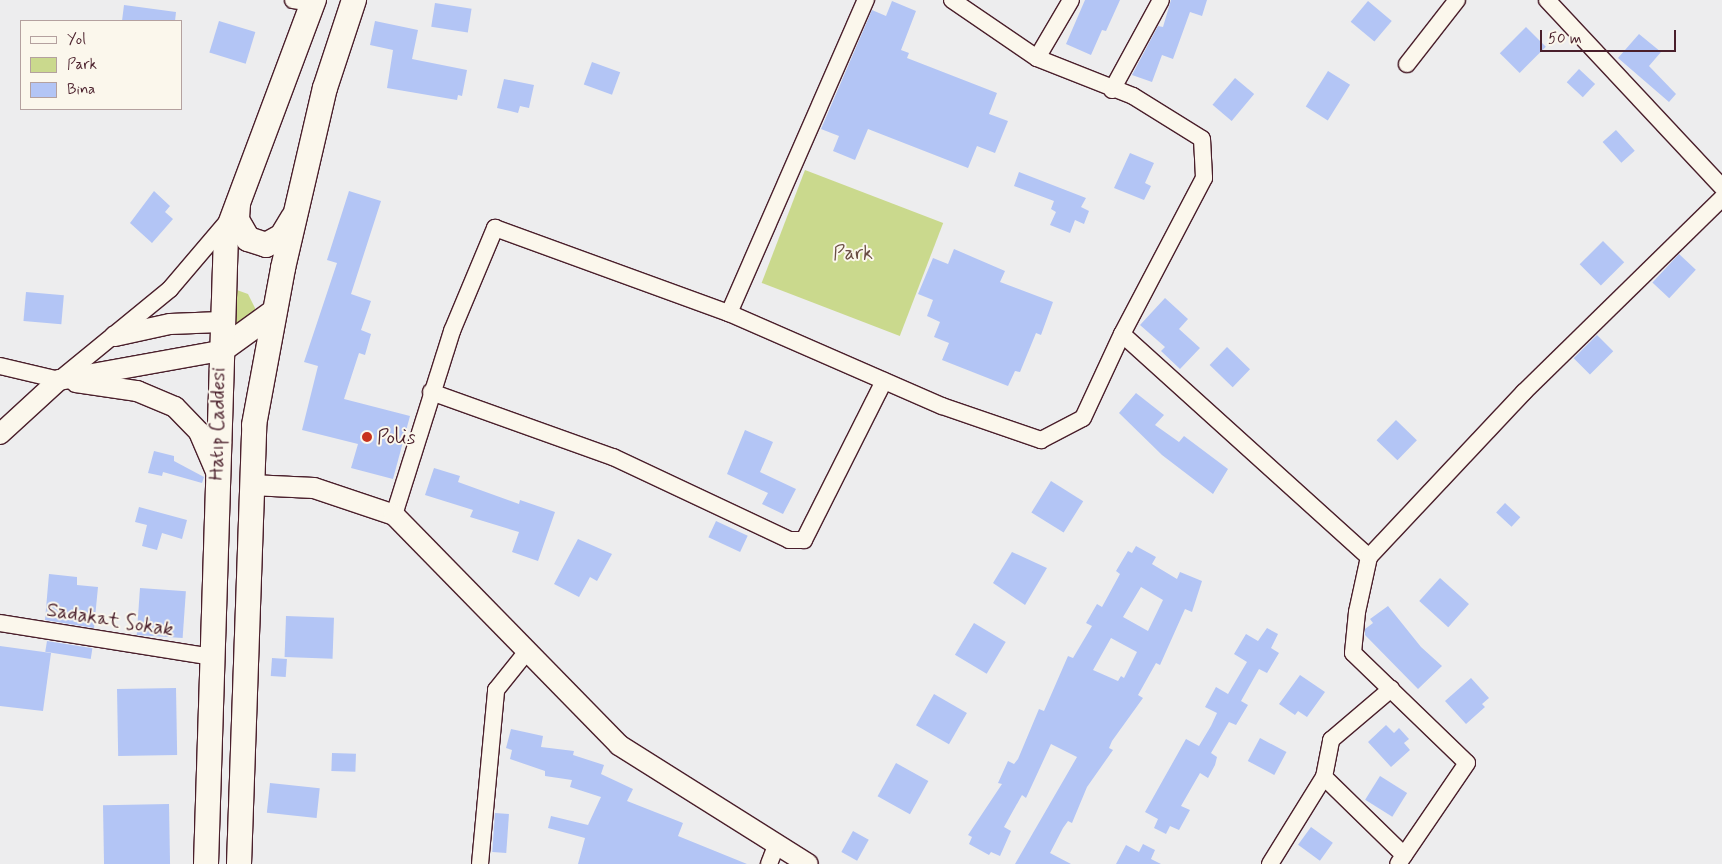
<!DOCTYPE html>
<meta charset="utf-8">
<style>
body{margin:0}
#map{position:relative;width:1722px;height:864px;overflow:hidden;background:#ededee;font-family:Mynerve,sans-serif}
div>[style]{position:absolute}
[style*='--x']{left:calc(var(--x)*1px);top:calc(var(--y)*1px);width:calc(var(--w)*1px);rotate:calc(var(--a)*1deg)}
.green>*{inset:0;background:#cad98d;transform-origin:0 0}
.building>*{inset:0;background:#b3c5f5;transform-origin:0 0}
.roads{filter:drop-shadow(1px 0 #4a1f2b) drop-shadow(-1px 0 #4a1f2b) drop-shadow(0 1px #4a1f2b) drop-shadow(0 -1px #4a1f2b)}
.minor>*{height:16px;margin:-8px;padding:0 8px;transform-origin:8px;border-radius:8px;background:#fbf7ec}
.tertiary>*{height:20px;margin:-10px;padding:0 10px;transform-origin:10px;border-radius:10px;background:#fbf7ec}
.secondary>*{height:24px;margin:-12px;padding:0 12px;transform-origin:12px;border-radius:12px;background:#fbf7ec}
.dots>*{width:14px;height:14px;translate:-50% -50%;box-sizing:border-box;border:2px solid #fbf7ec;border-radius:50%}
span{translate:-50% -50%;white-space:nowrap;text-align:center;line-height:1.15;-webkit-text-stroke:4px #fbf7ec;paint-order:stroke}
.park-label{font-size:20px;color:#6a4e44}
.street-label{font-size:20px;color:#4a1f2b}
.poi-label{font-size:20px;color:#4a1f2b}
.left{translate:0 -50%;text-align:left}
.legend{position:absolute;left:20px;top:20px;width:162px;height:90px;box-sizing:border-box;background:#fbf7ec;border:1px solid #b4a19f;margin:0;padding:6px 9px;list-style:none;font-size:15px;color:#4a1f2b}
.legend li{display:flex;align-items:center;gap:10px;height:25px}
.legend b{width:25px;border:1px solid #b4a19f}
.scale{position:absolute;left:1540px;top:30px;width:136px;height:22px;box-sizing:border-box;border:2px solid #4a1f2b;border-top:0;padding-left:6px;font-size:15px;line-height:18px;white-space:nowrap;color:#4a1f2b;-webkit-text-stroke:4px #fbf7ec;paint-order:stroke}
</style>
<div id="map">
<div class="green">
<div style="left:805px;top:170px;width:148px;height:121px;rotate:21deg"></div>
<div style="clip-path:polygon(234px 289px,248px 294px,255px 308px,255px 315px,242px 333px,211px 319px,214px 298px)"></div>
</div>
<div class="building">
<div style="clip-path:polygon(1085px 0,1120px 0,1106px 31px,1102px 30px,1091px 55px,1066px 44px)"></div>
<div style="clip-path:polygon(1171px 0,1207px 0,1202px 16px,1190px 12px,1173px 59px,1162px 55px,1152px 82px,1132px 75px,1158px 26px,1163px 27px)"></div>
<div style="clip-path:polygon(892px 1px,916px 11px,901px 50px,909px 53px,907px 58px,997px 93px,989px 114px,1008px 121px,995px 153px,977px 146px,968px 168px,868px 129px,855px 160px,833px 151px,839px 136px,821px 129px,872px 10px,886px 16px)"></div>
<div style="left:1368px;top:1px;width:31px;height:27px;rotate:40deg"></div>
<div style="left:435px;top:3px;width:37px;height:24px;rotate:9deg"></div>
<div style="clip-path:polygon(124px 5px,176px 12px,175px 21px,122px 21px)"></div>
<div style="left:219px;top:21px;width:38px;height:33px;rotate:17deg"></div>
<div style="clip-path:polygon(375px 21px,418px 30px,412px 59px,467px 70px,462px 96px,458px 95px,457px 100px,387px 88px,393px 50px,370px 45px)"></div>
<div style="left:1526px;top:27px;width:28px;height:37px;rotate:45deg"></div>
<div style="clip-path:polygon(1639px 34px,1661px 52px,1649px 66px,1676px 94px,1669px 102px,1618px 58px)"></div>
<div style="left:592px;top:62px;width:30px;height:24px;rotate:20deg"></div>
<div style="left:1579px;top:69px;width:22px;height:18px;rotate:43deg"></div>
<div style="left:1328px;top:71px;width:26px;height:42px;rotate:32deg"></div>
<div style="left:1235px;top:78px;width:25px;height:35px;rotate:40deg"></div>
<div style="clip-path:polygon(504px 79px,534px 85px,529px 108px,520px 106px,518px 113px,497px 108px)"></div>
<div style="left:1616px;top:130px;width:28px;height:18px;rotate:48deg"></div>
<div style="clip-path:polygon(1130px 153px,1154px 163px,1145px 183px,1151px 186px,1144px 200px,1114px 188px)"></div>
<div style="clip-path:polygon(1019px 172px,1086px 198px,1081px 207px,1089px 211px,1084px 224px,1075px 220px,1070px 233px,1050px 225px,1056px 212px,1051px 209px,1054px 201px,1014px 186px)"></div>
<div style="clip-path:polygon(154px 191px,170px 206px,165px 212px,173px 219px,152px 243px,130px 223px)"></div>
<div style="clip-path:polygon(349px 191px,381px 201px,351px 294px,371px 301px,361px 330px,371px 334px,365px 355px,359px 353px,344px 399px,410px 416px,393px 479px,351px 468px,358px 444px,302px 430px,318px 366px,304px 362px,337px 263px,327px 260px)"></div>
<div style="left:1603px;top:241px;width:30px;height:33px;rotate:45deg"></div>
<div style="clip-path:polygon(954px 249px,1005px 271px,1000px 282px,1053px 302px,1041px 335px,1036px 333px,1020px 372px,1015px 371px,1008px 386px,942px 360px,949px 343px,934px 337px,940px 322px,927px 316px,933px 300px,918px 294px,933px 258px,948px 264px)"></div>
<div style="left:1679px;top:254px;width:23px;height:39px;rotate:43deg"></div>
<div style="left:26px;top:292px;width:38px;height:29px;rotate:5deg"></div>
<div style="clip-path:polygon(1165px 298px,1188px 319px,1179px 329px,1200px 348px,1180px 369px,1161px 351px,1165px 347px,1140px 325px)"></div>
<div style="left:1597px;top:335px;width:23px;height:33px;rotate:45deg"></div>
<div style="left:1227px;top:347px;width:32px;height:25px;rotate:44deg"></div>
<div style="clip-path:polygon(1136px 393px,1164px 415px,1155px 425px,1179px 442px,1184px 436px,1228px 469px,1213px 494px,1162px 455px,1119px 413px)"></div>
<div style="left:1396px;top:420px;width:29px;height:28px;rotate:44deg"></div>
<div style="clip-path:polygon(745px 430px,773px 442px,760px 472px,796px 489px,783px 514px,762px 504px,768px 493px,727px 474px)"></div>
<div style="clip-path:polygon(154px 451px,174px 456px,174px 461px,204px 477px,202px 483px,163px 472px,162px 476px,148px 473px)"></div>
<div style="clip-path:polygon(434px 468px,460px 476px,458px 482px,519px 504px,520px 500px,555px 512px,538px 561px,512px 552px,519px 532px,470px 517px,473px 510px,425px 495px)"></div>
<div style="left:1051px;top:481px;width:38px;height:37px;rotate:32deg"></div>
<div style="left:1505px;top:503px;width:21px;height:13px;rotate:43deg"></div>
<div style="clip-path:polygon(139px 507px,187px 520px,182px 539px,162px 533px,157px 550px,142px 546px,147px 525px,135px 522px)"></div>
<div style="left:716px;top:521px;width:35px;height:18px;rotate:25deg"></div>
<div style="clip-path:polygon(578px 539px,612px 554px,597px 581px,590px 577px,579px 597px,554px 584px)"></div>
<div style="clip-path:polygon(evenodd,1136px 546px,1156px 557px,1152px 564px,1177px 579px,1180px 572px,1202px 581px,1192px 612px,1185px 609px,1160px 665px,1156px 663px,1138px 695px,1143px 698px,1112px 741px,1109px 748px,1113px 750px,1087px 787px,1072px 823px,1068px 821px,1063px 828px,1050px 853px,1071px 864px,1015px 864px,1077px 757px,1051px 744px,1026px 798px,1022px 795px,1004px 827px,1011px 831px,1000px 856px,991px 852px,989px 855px,969px 844px,972px 837px,968px 835px,1002px 784px,998px 783px,1008px 761px,1014px 764px,1018px 759px,1039px 709px,1044px 711px,1068px 656px,1073px 658px,1092px 626px,1086px 623px,1097px 604px,1102px 607px,1120px 574px,1116px 571px,1128px 551px,1132px 553px,1136px 546px,1141px 587px,1163px 600px,1148px 631px,1123px 617px,1141px 587px,1136px 546px,1111px 638px,1137px 652px,1124px 678px,1121px 676px,1118px 681px,1093px 670px,1111px 638px)"></div>
<div style="clip-path:polygon(1012px 552px,1047px 568px,1025px 605px,993px 583px)"></div>
<div style="clip-path:polygon(49px 574px,77px 577px,77px 585px,98px 587px,94px 628px,45px 620px)"></div>
<div style="left:1440px;top:578px;width:39px;height:31px;rotate:42deg"></div>
<div style="left:140px;top:588px;width:46px;height:47px;rotate:4deg"></div>
<div style="clip-path:polygon(1388px 606px,1421px 647px,1442px 666px,1418px 689px,1365px 635px,1365px 629px,1373px 623px,1370px 619px)"></div>
<div style="left:286px;top:616px;width:48px;height:41px;rotate:2deg"></div>
<div style="left:974px;top:623px;width:37px;height:37px;rotate:31deg"></div>
<div style="clip-path:polygon(1267px 628px,1278px 634px,1271px 648px,1279px 653px,1267px 673px,1259px 669px,1241px 701px,1248px 705px,1236px 725px,1229px 722px,1211px 753px,1217px 757px,1215px 765px,1208px 778px,1200px 773px,1181px 806px,1190px 810px,1179px 830px,1170px 826px,1166px 834px,1154px 828px,1158px 819px,1145px 812px,1186px 739px,1199px 746px,1211px 726px,1217px 713px,1205px 707px,1216px 687px,1228px 694px,1247px 662px,1234px 654px,1246px 634px,1258px 641px)"></div>
<div style="left:47px;top:641px;width:46px;height:11px;rotate:9deg"></div>
<div style="clip-path:polygon(0 646px,51px 653px,43px 711px,0 706px)"></div>
<div style="left:272px;top:658px;width:15px;height:18px;rotate:4deg"></div>
<div style="clip-path:polygon(1300px 675px,1325px 692px,1307px 717px,1298px 711px,1295px 715px,1279px 704px)"></div>
<div style="clip-path:polygon(1471px 678px,1489px 698px,1482px 704px,1485px 707px,1466px 724px,1445px 701px)"></div>
<div style="left:176px;top:688px;width:67px;height:59px;rotate:89deg"></div>
<div style="left:934px;top:694px;width:38px;height:36px;rotate:30deg"></div>
<div style="clip-path:polygon(1386px 725px,1394px 733px,1399px 728px,1409px 739px,1404px 743px,1410px 750px,1391px 767px,1368px 742px)"></div>
<div style="clip-path:polygon(511px 729px,543px 736px,541px 747px,574px 751px,573px 755px,604px 765px,601px 774px,633px 789px,627px 801px,683px 823px,678px 836px,747px 864px,578px 864px,585px 838px,548px 828px,551px 816px,588px 825px,601px 797px,570px 787px,572px 780px,545px 776px,545px 771px,510px 759px,512px 750px,506px 748px)"></div>
<div style="left:1260px;top:738px;width:30px;height:26px;rotate:28deg"></div>
<div style="left:332px;top:753px;width:24px;height:18px;rotate:2deg"></div>
<div style="left:896px;top:763px;width:37px;height:38px;rotate:29deg"></div>
<div style="left:1380px;top:776px;width:32px;height:28px;rotate:32deg"></div>
<div style="left:270px;top:783px;width:50px;height:30px;rotate:6deg"></div>
<div style="left:169px;top:804px;width:60px;height:66px;rotate:89deg"></div>
<div style="left:495px;top:813px;width:14px;height:39px;rotate:4deg"></div>
<div style="left:1311px;top:827px;width:27px;height:22px;rotate:36deg"></div>
<div style="left:853px;top:831px;width:18px;height:24px;rotate:29deg"></div>
<div style="clip-path:polygon(1143px 844px,1155px 850px,1151px 859px,1161px 864px,1116px 864px,1126px 845px,1139px 852px)"></div>
</div>
<div class="roads">
<div class="minor">
<div style="--x:293;--y:0;--w:20;--a:9"></div>
<div style="--x:952;--y:0;--w:103;--a:34.3"></div>
<div style="--x:1037;--y:58;--w:103;--a:21.6"></div>
<div style="--x:1133;--y:96;--w:81;--a:31.9"></div>
<div style="--x:1202;--y:139;--w:39;--a:87"></div>
<div style="--x:1204;--y:178;--w:176;--a:117.7"></div>
<div style="--x:1547;--y:0;--w:256;--a:46.9"></div>
<div style="--x:1037;--y:58;--w:67;--a:-59.6"></div>
<div style="--x:1407;--y:64;--w:81;--a:-52"></div>
<div style="--x:1112;--y:90;--w:102;--a:-61.4"></div>
<div style="--x:729;--y:313;--w:342;--a:-66.4"></div>
<div style="--x:0;--y:366;--w:61;--a:13.3"></div>
<div style="--x:59;--y:380;--w:144;--a:-39.3"></div>
<div style="--x:170;--y:289;--w:88;--a:-49.6"></div>
<div style="--x:431;--y:392;--w:193;--a:19.7"></div>
<div style="--x:613;--y:457;--w:195;--a:25.2"></div>
<div style="--x:789;--y:540;--w:15;--a:0"></div>
<div style="--x:804;--y:540;--w:178;--a:-63.3"></div>
<div style="--x:394;--y:515;--w:193;--a:-72.5"></div>
<div style="--x:452;--y:331;--w:112;--a:-67.3"></div>
<div style="--x:495;--y:228;--w:249;--a:20"></div>
<div style="--x:729;--y:313;--w:232;--a:23.6"></div>
<div style="--x:942;--y:406;--w:105;--a:19"></div>
<div style="--x:1041;--y:440;--w:47;--a:-27.6"></div>
<div style="--x:1083;--y:418;--w:93;--a:-65.1"></div>
<div style="--x:1122;--y:334;--w:333;--a:42.1"></div>
<div style="--x:1369;--y:557;--w:56;--a:102.3"></div>
<div style="--x:1357;--y:612;--w:41;--a:95.6"></div>
<div style="--x:1353;--y:653;--w:158;--a:44"></div>
<div style="--x:1467;--y:763;--w:122;--a:124.3"></div>
<div style="--x:1369;--y:557;--w:226;--a:-46.8"></div>
<div style="--x:1524;--y:392;--w:277;--a:-44.4"></div>
<div style="--x:0;--y:623;--w:216;--a:9.1"></div>
<div style="--x:1324;--y:777;--w:38;--a:-79"></div>
<div style="--x:1331;--y:740;--w:79;--a:-40.4"></div>
<div style="--x:480;--y:864;--w:175;--a:-84.7"></div>
<div style="--x:496;--y:690;--w:51;--a:-51.3"></div>
<div style="--x:769;--y:864;--w:19;--a:-69"></div>
<div style="--x:1270;--y:864;--w:102;--a:-58.2"></div>
<div style="--x:1324;--y:777;--w:112;--a:44.3"></div>
</div>
<div class="tertiary">
<div style="--x:115;--y:336;--w:56;--a:-12.3"></div>
<div style="--x:170;--y:324;--w:51;--a:-2.2"></div>
<div style="--x:76;--y:382;--w:62;--a:8.4"></div>
<div style="--x:137;--y:391;--w:41;--a:22.8"></div>
<div style="--x:175;--y:407;--w:35;--a:46"></div>
<div style="--x:199;--y:432;--w:46;--a:66.8"></div>
<div style="--x:0;--y:434;--w:80;--a:-42.5"></div>
<div style="--x:59;--y:380;--w:164;--a:-10.2"></div>
<div style="--x:251;--y:485;--w:63;--a:2.7"></div>
<div style="--x:314;--y:488;--w:84;--a:18.6"></div>
<div style="--x:394;--y:515;--w:322;--a:45.6"></div>
<div style="--x:619;--y:745;--w:223;--a:32.2"></div>
</div>
<div class="secondary">
<div style="--x:238;--y:204;--w:16;--a:94"></div>
<div style="--x:237;--y:220;--w:22;--a:60"></div>
<div style="--x:248;--y:239;--w:19;--a:18"></div>
<div style="--x:266;--y:245;--w:18;--a:-29"></div>
<div style="--x:282;--y:236;--w:21;--a:-59"></div>
<div style="--x:220;--y:351;--w:67;--a:-35.8"></div>
<div style="--x:206;--y:864;--w:629;--a:-88.18"></div>
<div style="--x:226;--y:235;--w:251;--a:-69.5"></div>
<div style="--x:239;--y:864;--w:439;--a:-88"></div>
<div style="--x:254;--y:425;--w:160;--a:-79.5"></div>
<div style="--x:283;--y:268;--w:185;--a:-76.9"></div>
<div style="--x:325;--y:88;--w:93;--a:-71.8"></div>
</div>
</div>
<div class="dots">
<div style="left:367px;top:437px;background:#c8321e"></div>
</div>
<div class="park-label">
<span style="left:853px;top:253px">Park</span>
</div>
<div class="street-label">
<span style="left:218px;top:424px;rotate:-89deg">Hatıp Caddesi</span>
<span style="left:110px;top:620px;rotate:9deg">Sadakat Sokak</span>
</div>
<div class="poi-label">
<span class="left" style="left:377px;top:437px">Polis</span>
</div>
<ul class="legend">
<li><b style="height:6px;background:#fbf7ec"></b>Yol</li>
<li><b style="height:14px;background:#cad98d"></b>Park</li>
<li><b style="height:14px;background:#b3c5f5"></b>Bina</li>
</ul>
<div class="scale">50 m</div>
</div>
